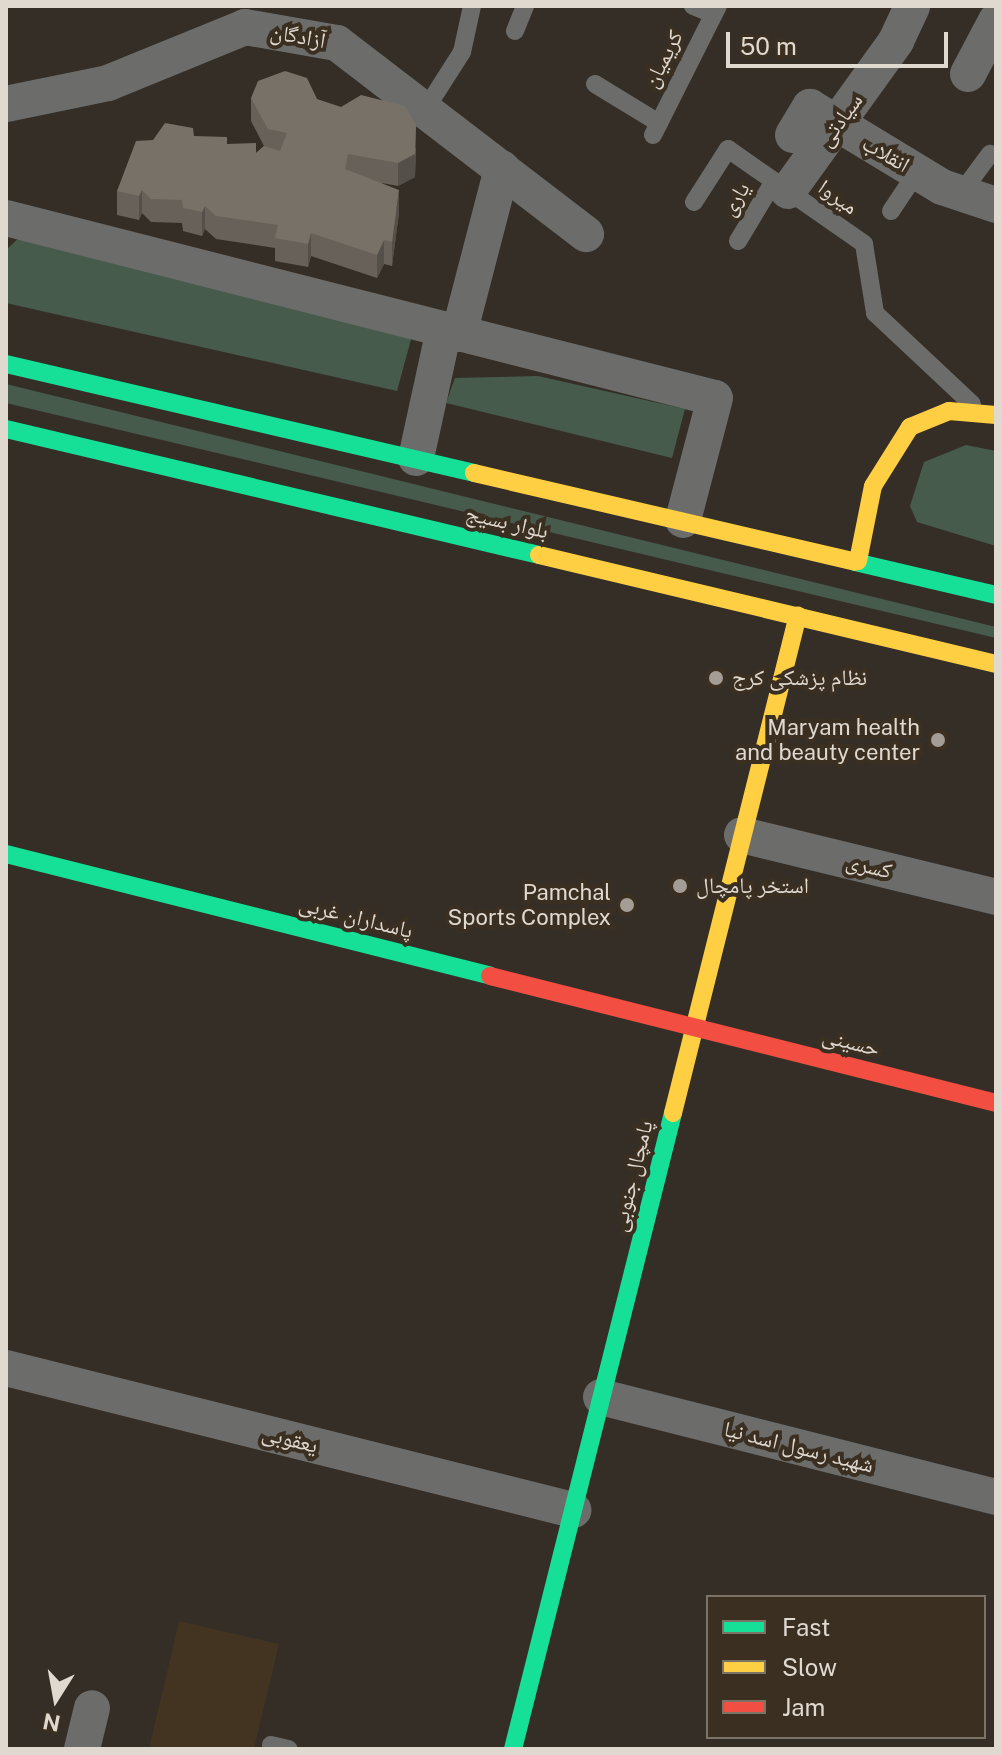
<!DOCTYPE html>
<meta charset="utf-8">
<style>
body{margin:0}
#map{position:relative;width:1002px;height:1755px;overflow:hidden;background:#342e27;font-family:"Public Sans","Noto Naskh Arabic",sans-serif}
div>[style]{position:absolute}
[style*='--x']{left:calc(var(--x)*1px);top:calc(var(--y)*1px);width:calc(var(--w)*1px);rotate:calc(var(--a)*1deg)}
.built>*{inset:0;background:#433422}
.green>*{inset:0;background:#475b4c}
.lane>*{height:18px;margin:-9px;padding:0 9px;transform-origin:9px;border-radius:9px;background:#6c6d6b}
.street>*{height:36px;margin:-18px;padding:0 18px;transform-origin:18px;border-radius:18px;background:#6c6d6b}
.fast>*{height:18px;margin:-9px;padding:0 9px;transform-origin:9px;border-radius:9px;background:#16e098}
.slow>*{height:18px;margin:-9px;padding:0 9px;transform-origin:9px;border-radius:9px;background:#ffcf43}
.jam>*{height:18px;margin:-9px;padding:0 9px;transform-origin:9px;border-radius:9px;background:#f24e42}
.wall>*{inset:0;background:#676159}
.shaded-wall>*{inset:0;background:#544f49}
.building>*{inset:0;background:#787168}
.dots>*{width:22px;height:22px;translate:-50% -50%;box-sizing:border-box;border:4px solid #3a2f21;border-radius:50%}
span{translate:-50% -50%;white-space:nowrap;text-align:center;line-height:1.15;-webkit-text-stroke:8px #3a2f21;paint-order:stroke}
.street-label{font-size:22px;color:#e0d9d0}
.poi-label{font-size:22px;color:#e0d9d0}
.left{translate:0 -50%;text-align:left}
.right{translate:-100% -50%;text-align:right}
.frame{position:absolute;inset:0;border:8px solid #e0d9d0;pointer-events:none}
.legend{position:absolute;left:706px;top:1595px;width:280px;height:144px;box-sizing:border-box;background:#3a2f21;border:2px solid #7c7367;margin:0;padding:10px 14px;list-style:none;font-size:24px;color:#e0d9d0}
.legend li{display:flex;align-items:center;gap:16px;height:40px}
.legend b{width:40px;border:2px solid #7c7367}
.north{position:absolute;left:16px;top:1659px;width:80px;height:80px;-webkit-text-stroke:6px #3a2f21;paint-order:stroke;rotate:191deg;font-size:22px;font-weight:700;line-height:32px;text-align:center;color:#e0d9d0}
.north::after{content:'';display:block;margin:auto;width:28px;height:36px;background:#e0d9d0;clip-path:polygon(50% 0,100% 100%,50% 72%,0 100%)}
.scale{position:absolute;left:726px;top:32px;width:222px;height:36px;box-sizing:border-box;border:4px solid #e0d9d0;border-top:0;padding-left:10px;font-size:24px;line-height:28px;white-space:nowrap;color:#e0d9d0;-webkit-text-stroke:6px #3a2f21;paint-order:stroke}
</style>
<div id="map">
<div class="built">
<div style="clip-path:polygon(179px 1621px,279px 1644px,254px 1749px,149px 1749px)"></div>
</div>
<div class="green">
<div style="clip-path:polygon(21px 236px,413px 332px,397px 391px,6px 303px,6px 250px)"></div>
<div style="clip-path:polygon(538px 376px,685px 409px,672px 458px,446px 403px,455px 378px)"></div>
<div style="clip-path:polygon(6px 384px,996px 627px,996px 638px,6px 403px)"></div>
<div style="clip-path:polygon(966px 445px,996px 451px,996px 546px,917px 522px,910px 506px,924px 462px)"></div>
</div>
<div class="lane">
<div style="--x:693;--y:6;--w:22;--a:22"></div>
<div style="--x:515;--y:31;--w:27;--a:-68"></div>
<div style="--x:595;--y:84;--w:75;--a:31.4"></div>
<div style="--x:425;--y:110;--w:69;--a:-57.5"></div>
<div style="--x:462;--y:52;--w:47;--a:-77.7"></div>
<div style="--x:653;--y:135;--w:144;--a:-63.3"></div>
<div style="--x:961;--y:193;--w:49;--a:-53.4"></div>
<div style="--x:694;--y:202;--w:63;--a:-57.3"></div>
<div style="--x:728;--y:149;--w:166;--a:34.9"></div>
<div style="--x:864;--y:244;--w:70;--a:80.9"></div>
<div style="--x:875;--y:313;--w:133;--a:43.2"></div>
<div style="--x:891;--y:211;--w:47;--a:-56.3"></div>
<div style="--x:738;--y:241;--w:70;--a:-59"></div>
<div style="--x:271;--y:1745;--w:18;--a:13"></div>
</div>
<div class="street">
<div style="--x:968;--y:74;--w:60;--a:-62.2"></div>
<div style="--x:6;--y:104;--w:104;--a:-11.6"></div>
<div style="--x:108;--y:83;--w:148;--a:-22.2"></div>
<div style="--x:245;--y:27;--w:93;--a:9.9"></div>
<div style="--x:337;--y:43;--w:314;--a:37.5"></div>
<div style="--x:793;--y:135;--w:33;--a:-59"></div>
<div style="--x:810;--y:107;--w:154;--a:31.2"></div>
<div style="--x:942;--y:187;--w:57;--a:18.4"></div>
<div style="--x:788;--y:191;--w:185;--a:-54.2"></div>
<div style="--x:896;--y:41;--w:38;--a:-65"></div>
<div style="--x:6;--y:218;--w:731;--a:14.25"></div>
<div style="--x:715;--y:398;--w:126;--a:104.7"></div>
<div style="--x:459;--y:334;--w:171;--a:-75.4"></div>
<div style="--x:416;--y:458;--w:131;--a:-77.7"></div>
<div style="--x:742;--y:835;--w:261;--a:13.7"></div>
<div style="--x:6;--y:1368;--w:585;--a:14.06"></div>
<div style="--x:601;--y:1397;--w:407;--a:14.2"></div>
<div style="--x:82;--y:1749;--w:42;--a:-76.3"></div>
</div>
<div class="fast">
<div style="--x:6;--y:364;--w:481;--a:13.1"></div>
<div style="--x:6;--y:429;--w:548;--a:13.3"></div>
<div style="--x:855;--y:562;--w:145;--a:13.2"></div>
<div style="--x:6;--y:854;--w:499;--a:14.1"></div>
<div style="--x:513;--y:1749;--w:656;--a:-75.88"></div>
</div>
<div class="slow">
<div style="--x:474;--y:473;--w:391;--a:13.1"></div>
<div style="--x:539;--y:555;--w:470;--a:13.4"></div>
<div style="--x:858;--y:561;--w:76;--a:-78.7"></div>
<div style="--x:873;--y:486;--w:70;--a:-57.9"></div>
<div style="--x:910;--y:427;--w:42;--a:-22.3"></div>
<div style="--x:949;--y:411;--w:47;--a:4.9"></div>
<div style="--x:673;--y:1113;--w:513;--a:-75.91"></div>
</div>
<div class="jam">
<div style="--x:490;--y:976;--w:522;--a:14.09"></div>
</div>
<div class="wall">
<div style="clip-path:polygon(251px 98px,317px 99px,416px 148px,415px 177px,398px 186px,382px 183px,399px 213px,392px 266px,384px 264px,377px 278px,311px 256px,308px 267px,275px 261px,275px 248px,216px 239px,205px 229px,202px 236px,183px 231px,182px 223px,151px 222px,142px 213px,139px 220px,117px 215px,117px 191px,153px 140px,194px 136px,227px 144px,256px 153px,264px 146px,251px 121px)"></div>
</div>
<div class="shaded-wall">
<div style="clip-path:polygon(416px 125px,415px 177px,398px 186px,398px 163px)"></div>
<div style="clip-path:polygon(142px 190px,142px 213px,139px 220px,139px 196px)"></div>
<div style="clip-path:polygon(399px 190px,399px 213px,392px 266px,392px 242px)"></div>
<div style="clip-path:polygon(205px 206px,205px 229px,202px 236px,202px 212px)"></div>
<div style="clip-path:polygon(311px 233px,311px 256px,308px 267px,308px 244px)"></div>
<div style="clip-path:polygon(384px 240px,384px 264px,377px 278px,377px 255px)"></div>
</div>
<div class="building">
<div style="clip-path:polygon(285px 71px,307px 78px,317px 99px,341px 107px,361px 95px,405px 106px,416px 125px,415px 154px,398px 163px,348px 154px,345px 169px,399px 190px,392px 242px,384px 240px,377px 255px,311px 233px,308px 244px,275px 238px,278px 225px,216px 216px,205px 206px,202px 212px,183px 208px,182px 200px,151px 199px,142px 190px,139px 196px,117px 191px,136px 141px,153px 140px,165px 123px,193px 128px,194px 136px,227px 137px,227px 144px,256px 143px,256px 153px,264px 146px,280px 151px,287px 133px,268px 129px,251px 98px,258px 81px)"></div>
</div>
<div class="dots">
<div style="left:716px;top:678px;background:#a49d95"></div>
<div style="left:938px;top:740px;background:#a49d95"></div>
<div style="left:680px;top:886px;background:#a49d95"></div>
<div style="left:627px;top:905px;background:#a49d95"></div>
</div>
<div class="street-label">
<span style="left:298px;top:36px;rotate:10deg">آزادگان</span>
<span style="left:663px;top:59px;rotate:-63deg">کریمیان</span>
<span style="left:840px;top:120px;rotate:-54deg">سیادتی</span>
<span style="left:886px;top:154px;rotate:30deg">انقلاب</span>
<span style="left:838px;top:197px;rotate:35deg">میروا</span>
<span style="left:735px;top:199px;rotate:-59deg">یاری</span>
<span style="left:507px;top:522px;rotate:13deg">بلوار بسیج</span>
<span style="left:869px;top:866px;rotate:14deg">کسری</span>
<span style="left:356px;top:917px;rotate:14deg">پاسداران غربی</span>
<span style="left:851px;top:1042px;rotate:14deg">حسینی</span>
<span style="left:632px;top:1176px;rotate:-76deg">پامچال جنوبی</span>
<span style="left:290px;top:1439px;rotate:14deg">یعقوبی</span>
<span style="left:799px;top:1447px;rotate:14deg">شهید رسول اسد نیا</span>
</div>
<div class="poi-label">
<span class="left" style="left:732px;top:678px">نظام پزشکی کرج</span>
<span class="right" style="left:920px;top:740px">Maryam health<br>and beauty center</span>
<span class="left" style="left:696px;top:886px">استخر پامچال</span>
<span class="right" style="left:611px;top:905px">Pamchal<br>Sports Complex</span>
</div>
<div class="frame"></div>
<ul class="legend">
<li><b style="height:10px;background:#16e098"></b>Fast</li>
<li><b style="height:10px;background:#ffcf43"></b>Slow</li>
<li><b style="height:10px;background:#f24e42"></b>Jam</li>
</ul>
<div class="north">N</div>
<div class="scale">50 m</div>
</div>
